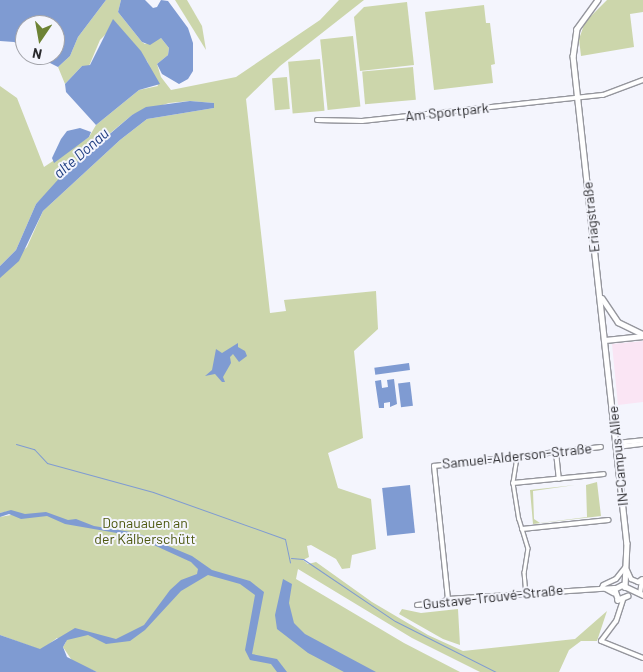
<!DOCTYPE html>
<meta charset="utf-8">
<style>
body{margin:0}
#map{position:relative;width:643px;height:672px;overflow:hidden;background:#f4f5fd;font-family:Barlow,sans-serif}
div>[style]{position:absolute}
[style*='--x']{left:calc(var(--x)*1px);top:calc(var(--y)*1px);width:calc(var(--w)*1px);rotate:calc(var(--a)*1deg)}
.industrial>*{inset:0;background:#fae5f4}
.green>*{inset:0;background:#ccd6ab;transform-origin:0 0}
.water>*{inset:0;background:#7f9bd2;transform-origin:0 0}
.stream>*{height:1px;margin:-0.5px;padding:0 0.5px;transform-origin:0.5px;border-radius:0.5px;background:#7f9bd2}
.roads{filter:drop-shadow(1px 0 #95969d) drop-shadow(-1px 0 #95969d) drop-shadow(0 1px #95969d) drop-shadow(0 -1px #95969d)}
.pedestrian>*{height:2.5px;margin:-1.25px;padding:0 1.25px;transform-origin:1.25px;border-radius:1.25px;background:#fff}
.minor>*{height:4px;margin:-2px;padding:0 2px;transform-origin:2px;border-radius:2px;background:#fff}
.tertiary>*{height:4.5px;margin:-2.25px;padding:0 2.25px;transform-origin:2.25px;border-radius:2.25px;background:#fff}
span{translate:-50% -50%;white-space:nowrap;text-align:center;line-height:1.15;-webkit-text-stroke:4px #f4f5fd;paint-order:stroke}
.street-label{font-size:14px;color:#2a2a2d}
.park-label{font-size:14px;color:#4d580f}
.water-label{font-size:15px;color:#1e3d80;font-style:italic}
.north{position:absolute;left:15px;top:15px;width:50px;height:50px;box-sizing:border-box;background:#f4f5fd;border:1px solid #a3a4aa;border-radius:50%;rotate:192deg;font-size:14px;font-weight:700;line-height:20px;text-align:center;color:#2a2a2d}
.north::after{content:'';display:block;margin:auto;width:18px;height:22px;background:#6d8335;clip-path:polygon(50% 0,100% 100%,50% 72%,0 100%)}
</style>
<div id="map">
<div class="industrial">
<div style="clip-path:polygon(643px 341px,643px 402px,618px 405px,612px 344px)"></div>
</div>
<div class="green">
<div style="clip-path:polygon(106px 0,121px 0,118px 12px,142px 42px,145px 44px,161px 38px,169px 48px,168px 55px,157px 64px,161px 77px,171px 90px,236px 77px,320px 20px,339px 0,364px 0,280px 66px,246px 99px,270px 313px,286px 311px,284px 300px,376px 291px,378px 329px,354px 351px,363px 438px,328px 453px,338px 488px,371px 499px,376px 549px,352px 555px,350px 568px,342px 569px,336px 559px,311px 545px,307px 546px,309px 557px,303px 560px,308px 564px,316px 562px,372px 602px,428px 635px,463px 651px,575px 639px,607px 611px,597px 641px,581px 641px,569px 650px,559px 672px,480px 672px,412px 638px,298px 569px,296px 579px,404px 643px,460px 672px,97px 672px,73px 662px,63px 647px,66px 642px,57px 638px,41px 650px,0 635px,0 517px,11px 515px,9px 511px,0 513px,0 273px,27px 247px,43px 211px,120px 140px,147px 119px,214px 108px,214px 103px,190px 101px,169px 103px,132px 115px,90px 150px,36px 204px,16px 250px,0 266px,0 86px,17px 98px,44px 167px,89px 137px,96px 125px,139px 90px,158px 86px,147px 61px,108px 32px,100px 40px,89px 66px,82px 66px,65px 84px,58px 67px,70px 56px,78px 37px)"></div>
<div style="clip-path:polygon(175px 0,187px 0,202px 26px,206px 50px)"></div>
<div style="clip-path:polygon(607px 0,643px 0,643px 12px,630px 14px,634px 47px,581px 56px,579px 39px,585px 22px)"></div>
<div style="clip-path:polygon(407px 2px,414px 65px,360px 71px,354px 17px,364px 7px)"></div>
<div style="clip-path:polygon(484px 5px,486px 23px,490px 23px,495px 64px,491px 65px,493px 83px,434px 90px,425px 12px)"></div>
<div style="left:353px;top:36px;width:71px;height:33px;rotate:84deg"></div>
<div style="left:320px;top:59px;width:52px;height:32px;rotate:85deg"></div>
<div style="left:413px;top:67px;width:33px;height:51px;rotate:85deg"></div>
<div style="left:287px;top:77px;width:32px;height:15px;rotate:85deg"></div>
<div style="clip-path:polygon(597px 482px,601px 516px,533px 524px,530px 490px,575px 485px,533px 491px,534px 519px,540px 523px,587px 517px,586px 485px)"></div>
<div style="clip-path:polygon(402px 609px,421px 613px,458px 609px,460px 645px,443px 639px,399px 614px)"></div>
</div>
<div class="water">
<div style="clip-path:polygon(0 0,106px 0,78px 37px,70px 56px,58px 67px,34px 55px,55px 55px,55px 25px,25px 25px,25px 48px,14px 42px,0 41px)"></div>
<div style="clip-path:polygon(121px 0,145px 0,153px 8px,157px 7px,161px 0,168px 1px,188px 28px,193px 43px,193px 71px,188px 79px,179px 84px,162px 74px,157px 64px,168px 55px,169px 48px,161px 38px,150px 45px,142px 42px,118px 12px)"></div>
<div style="clip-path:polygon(113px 19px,141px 51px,160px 84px,139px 90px,96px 125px,66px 92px,65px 84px,82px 66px,90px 65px)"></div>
<div style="clip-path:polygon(190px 101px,214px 103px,214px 108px,147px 119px,120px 140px,43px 211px,19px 261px,0 278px,0 266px,16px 250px,36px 204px,64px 173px,132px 115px,146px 107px)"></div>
<div style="clip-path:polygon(80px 128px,91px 132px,89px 137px,54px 163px,52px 158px,61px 139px,67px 131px)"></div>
<div style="clip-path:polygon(238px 343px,238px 347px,245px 351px,247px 356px,239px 362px,233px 354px,230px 357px,231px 363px,223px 377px,225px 382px,222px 382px,215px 374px,205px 376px,212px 370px,216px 349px,222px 353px)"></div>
<div style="left:409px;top:363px;width:7px;height:35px;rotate:82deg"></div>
<div style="clip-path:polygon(394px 379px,397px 404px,390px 407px,390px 402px,384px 403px,384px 408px,379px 408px,375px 381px,381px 380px,382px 388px,388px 387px,387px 380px)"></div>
<div style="left:410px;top:382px;width:24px;height:12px;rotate:83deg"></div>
<div style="left:410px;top:485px;width:48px;height:28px;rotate:84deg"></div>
<div style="clip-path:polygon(11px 510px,25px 514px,46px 512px,68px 520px,76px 519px,94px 526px,137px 533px,192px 556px,212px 570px,250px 581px,264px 592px,252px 654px,277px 659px,287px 672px,277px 672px,271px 664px,250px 660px,245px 650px,255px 595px,240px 584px,208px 575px,181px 591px,145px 630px,130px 641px,106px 644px,88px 635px,67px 640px,63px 647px,67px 657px,97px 672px,0 672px,0 635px,40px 649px,75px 628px,116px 639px,144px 625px,170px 590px,181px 580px,197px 574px,198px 569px,191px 562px,134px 536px,65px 524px,47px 516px,21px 519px,9px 514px,0 517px,0 513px)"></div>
<div style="clip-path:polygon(283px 579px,292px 584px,289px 603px,294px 623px,305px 634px,376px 672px,344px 672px,308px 653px,277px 629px,275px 615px)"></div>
</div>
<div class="stream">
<div style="--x:16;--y:444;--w:19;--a:16"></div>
<div style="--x:34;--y:449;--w:19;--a:47"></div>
<div style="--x:47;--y:463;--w:110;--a:15.3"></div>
<div style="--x:153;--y:492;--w:140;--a:19.6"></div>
<div style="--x:285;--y:539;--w:24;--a:78"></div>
<div style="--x:291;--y:558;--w:12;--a:5"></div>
<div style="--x:303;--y:559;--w:111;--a:34"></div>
<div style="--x:395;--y:621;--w:113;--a:26.8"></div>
</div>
<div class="roads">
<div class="pedestrian">
<div style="--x:517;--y:457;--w:26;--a:99"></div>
<div style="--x:513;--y:483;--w:36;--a:81"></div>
<div style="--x:519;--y:519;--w:30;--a:73"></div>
<div style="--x:528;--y:548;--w:24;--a:99"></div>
<div style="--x:524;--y:572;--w:22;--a:85"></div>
</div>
<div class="minor">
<div style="--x:317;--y:120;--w:45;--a:1.3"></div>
<div style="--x:362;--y:121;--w:242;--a:-6.2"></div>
<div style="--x:603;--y:95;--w:43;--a:-20.6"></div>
<div style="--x:616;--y:443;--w:27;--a:-6"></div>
<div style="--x:617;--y:447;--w:26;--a:-7"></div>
<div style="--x:556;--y:452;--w:27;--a:84"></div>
<div style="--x:513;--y:483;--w:91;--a:-5.6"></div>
<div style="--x:522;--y:529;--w:87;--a:-5.9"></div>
<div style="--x:627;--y:570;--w:10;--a:66"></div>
<div style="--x:631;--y:579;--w:8;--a:23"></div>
<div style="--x:638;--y:582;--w:5;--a:-37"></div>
<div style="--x:603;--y:585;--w:14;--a:-25"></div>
<div style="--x:616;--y:579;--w:16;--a:-52"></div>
<div style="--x:602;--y:587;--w:13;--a:29"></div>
<div style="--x:640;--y:594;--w:14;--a:-82"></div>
<div style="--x:448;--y:599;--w:134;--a:-96"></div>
<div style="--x:434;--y:466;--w:168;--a:-6.5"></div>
<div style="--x:623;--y:600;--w:22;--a:108"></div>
<div style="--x:616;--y:621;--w:25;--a:127"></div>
<div style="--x:601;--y:641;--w:45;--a:22"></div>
<div style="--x:417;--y:605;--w:24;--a:-5"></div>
<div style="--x:441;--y:603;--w:8;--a:-30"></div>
<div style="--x:448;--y:599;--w:167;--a:-3.8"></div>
</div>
<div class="tertiary">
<div style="--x:598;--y:0;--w:36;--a:126"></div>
<div style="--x:577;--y:29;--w:27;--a:98"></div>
<div style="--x:573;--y:56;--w:490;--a:83.7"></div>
<div style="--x:627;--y:543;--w:44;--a:92.6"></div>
<div style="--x:602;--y:298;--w:29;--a:56"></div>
<div style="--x:618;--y:322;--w:28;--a:26"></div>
<div style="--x:605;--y:340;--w:38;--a:-6"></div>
<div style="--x:628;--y:596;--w:11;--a:158"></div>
<div style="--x:618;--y:600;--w:12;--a:-110"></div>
<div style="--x:614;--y:589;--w:9;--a:-27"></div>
<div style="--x:622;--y:585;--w:23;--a:25"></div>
</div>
</div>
<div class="street-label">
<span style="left:447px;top:112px;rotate:-6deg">Am Sportpark</span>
<span style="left:591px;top:217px;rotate:-96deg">Eriagstraße</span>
<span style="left:517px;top:456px;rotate:-6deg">Samuel-Alderson-Straße</span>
<span style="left:618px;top:456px;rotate:-96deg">IN-Campus Allee</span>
<span style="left:493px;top:597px;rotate:-6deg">Gustave-Trouvé-Straße</span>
</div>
<div class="park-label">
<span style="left:145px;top:531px">Donauauen an<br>der Kälberschütt</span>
</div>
<div class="water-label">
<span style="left:81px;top:153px;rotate:-41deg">alte Donau</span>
</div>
<div class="north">N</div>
</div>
